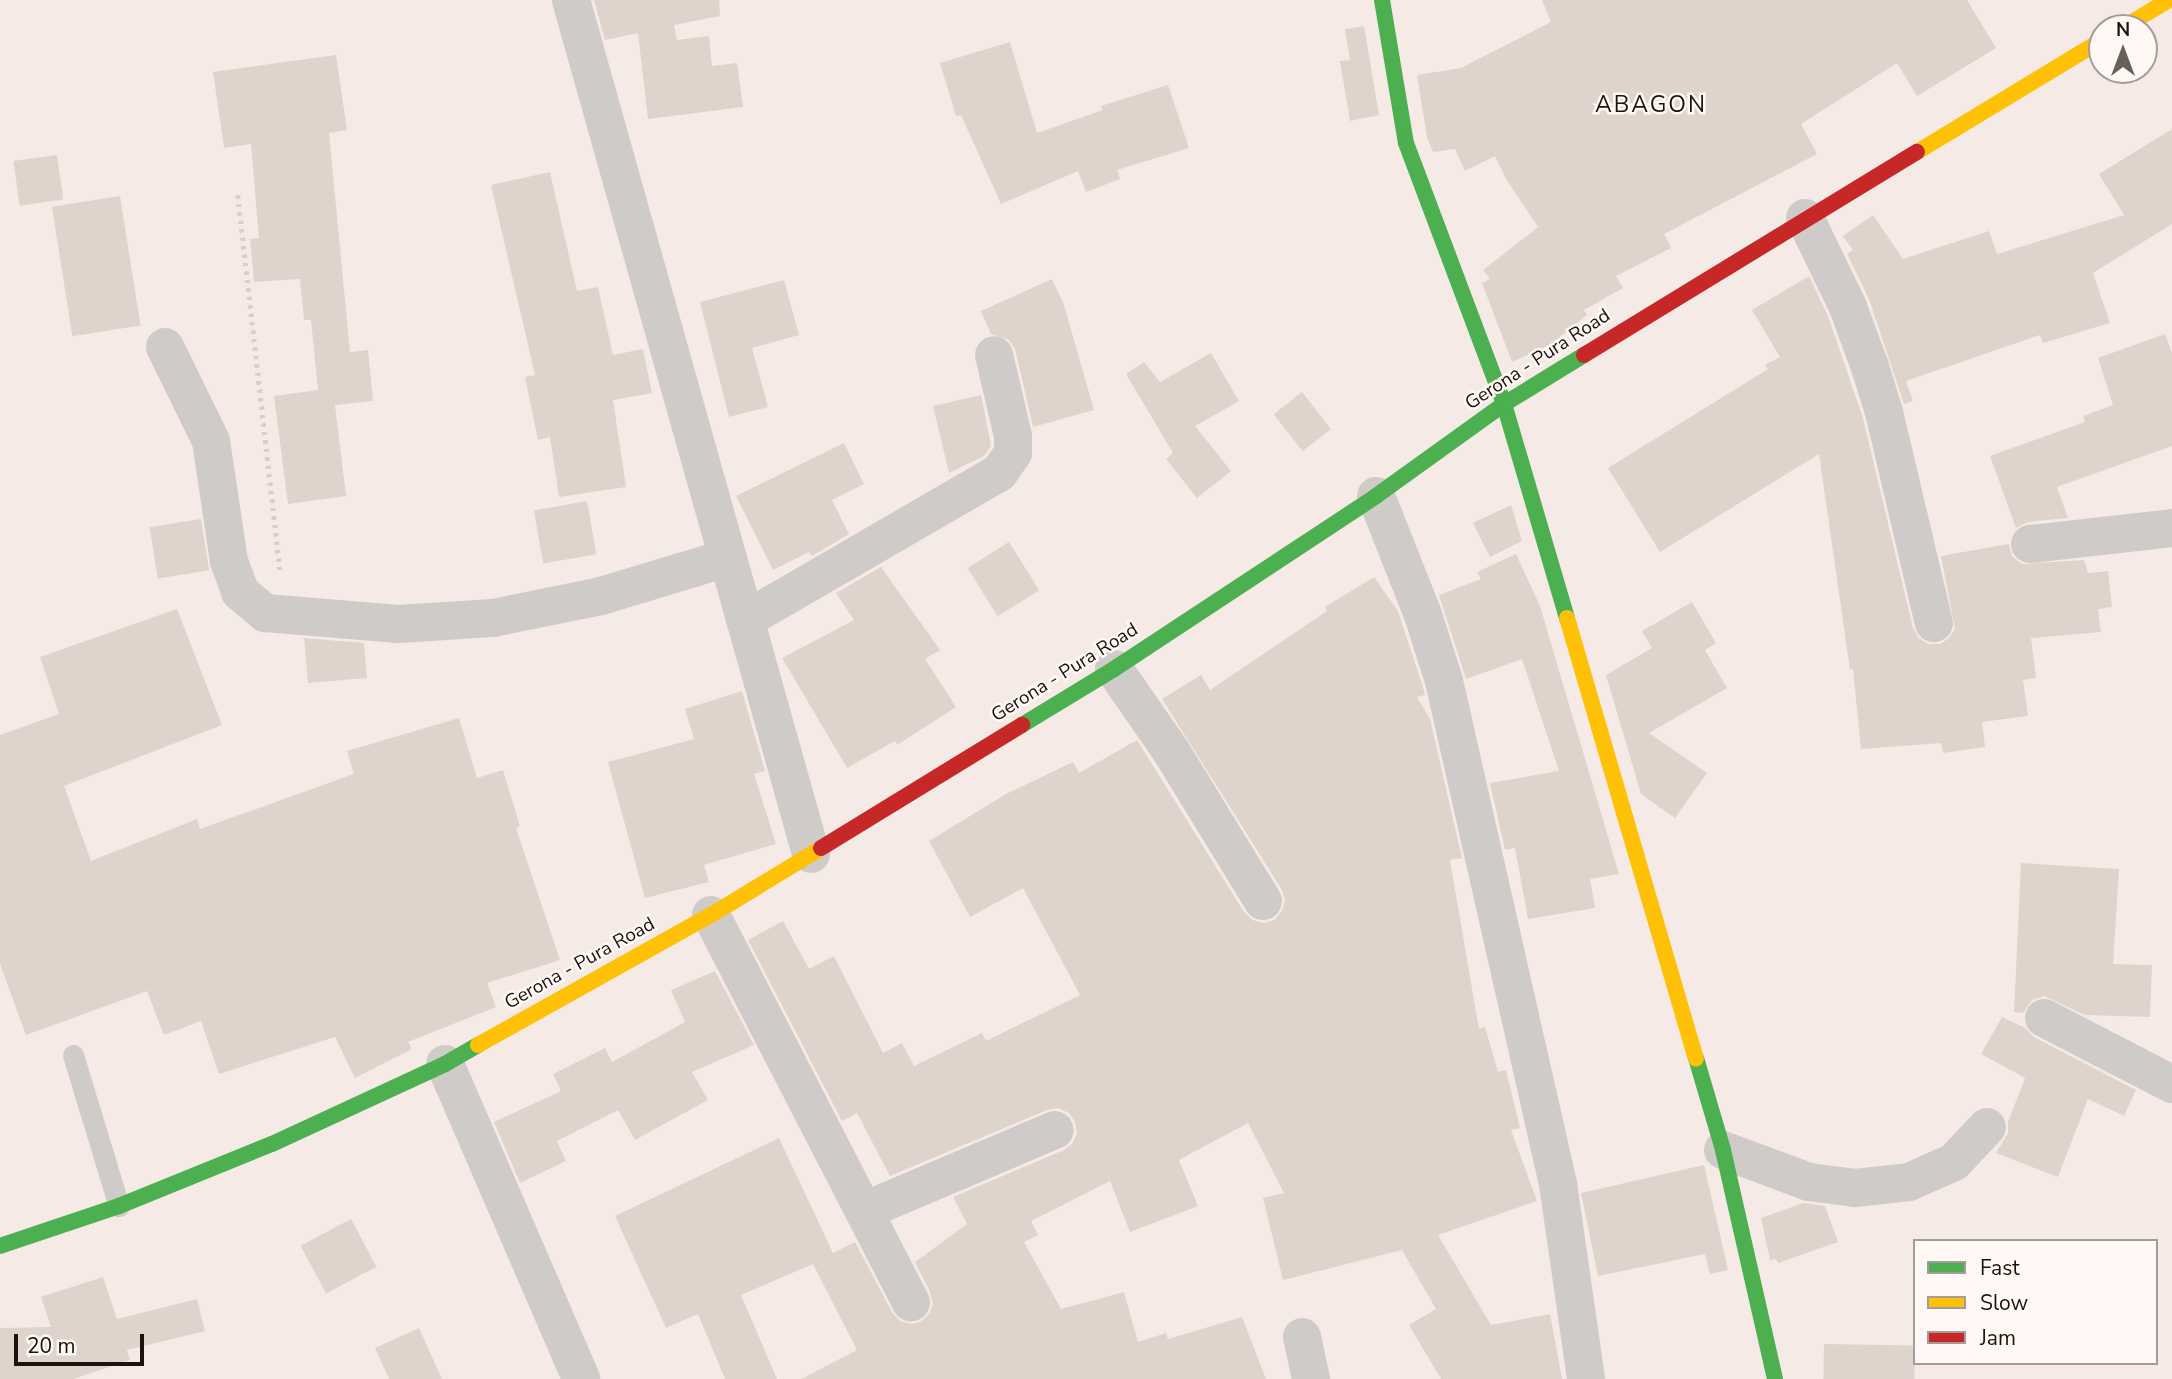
<!DOCTYPE html>
<style>
body{margin:0}
#map{position:relative;width:2172px;height:1379px;overflow:hidden;background:#f6eae6;font-family:"Nunito Sans",sans-serif}
div>[style]{position:absolute}
[style*='--x']{left:calc(var(--x)*1px);top:calc(var(--y)*1px);width:calc(var(--w)*1px);rotate:calc(var(--a)*1deg)}
.building>*{inset:0;background:#dfd4cc;transform-origin:0 0}
.path>*{height:4.5px;margin-top:-2.25px;transform-origin:0;background:repeating-linear-gradient(90deg,#d3d0ce 0 3.5px,transparent 0 8.5px)}
.lane>*{height:21px;margin:-10.5px;padding:0 10.5px;transform-origin:10.5px;border-radius:10.5px;background:#cfcbc9}
.street>*{height:38px;margin:-19px;padding:0 19px;transform-origin:19px;border-radius:19px;background:#cfcbc9}
.fast>*{height:16px;margin:-8px;padding:0 8px;transform-origin:8px;border-radius:8px;background:#4caf50}
.slow>*{height:16px;margin:-8px;padding:0 8px;transform-origin:8px;border-radius:8px;background:#ffc107}
.jam>*{height:16px;margin:-8px;padding:0 8px;transform-origin:8px;border-radius:8px;background:#c62828}
span{translate:-50% -50%;white-space:nowrap;text-align:center;line-height:1.15;-webkit-text-stroke:5px #fff8f5;paint-order:stroke}
.street-label{font-size:19px;color:#1d120e}
.quarter-label{font-size:23px;color:#1d120e;letter-spacing:2px}
.legend{position:absolute;left:1913px;top:1239px;width:245px;height:126px;box-sizing:border-box;background:#fff8f5;border:2px solid #a59c99;margin:0;padding:9px 12px;list-style:none;font-size:21px;color:#1d120e}
.legend li{display:flex;align-items:center;gap:14px;height:35px}
.legend b{width:35px;border:2px solid #a59c99}
.north{position:absolute;left:2088px;top:14px;width:70px;height:70px;box-sizing:border-box;background:#fff8f5;border:2px solid #a59c99;border-radius:50%;rotate:0deg;font-size:19px;font-weight:700;line-height:28px;text-align:center;color:#1d120e}
.north::after{content:'';display:block;margin:auto;width:24px;height:32px;background:#695e5a;clip-path:polygon(50% 0,100% 100%,50% 72%,0 100%)}
.scale{position:absolute;left:14px;top:1334px;width:130px;height:32px;box-sizing:border-box;border:4px solid #1d120e;border-top:0;padding-left:9px;font-size:21px;line-height:24px;white-space:nowrap;color:#1d120e;-webkit-text-stroke:5px #fff8f5;paint-order:stroke}
</style>
<div id="map">
<div class="building">
<div style="clip-path:polygon(594px 0,719px 0,720px 16px,674px 25px,677px 40px,709px 36px,712px 66px,737px 63px,743px 107px,648px 119px,638px 33px,605px 40px)"></div>
<div style="clip-path:polygon(1542px 0,1967px 0,1996px 48px,1917px 96px,1897px 63px,1801px 124px,1817px 154px,1664px 234px,1671px 248px,1616px 276px,1623px 288px,1584px 310px,1587px 315px,1550px 345px,1512px 362px,1482px 283px,1490px 279px,1483px 270px,1538px 227px,1506px 179px,1495px 156px,1465px 171px,1455px 149px,1433px 152px,1427px 137px,1417px 75px,1461px 68px,1551px 22px)"></div>
<div style="clip-path:polygon(1364px 26px,1379px 115px,1350px 121px,1340px 61px,1350px 60px,1345px 29px)"></div>
<div style="clip-path:polygon(1010px 42px,1037px 133px,1103px 110px,1101px 106px,1168px 85px,1189px 148px,1117px 170px,1120px 179px,1086px 192px,1078px 171px,1001px 204px,961px 115px,956px 116px,940px 63px)"></div>
<div style="clip-path:polygon(336px 55px,347px 130px,329px 133px,350px 352px,368px 350px,373px 401px,335px 405px,346px 496px,288px 504px,274px 396px,318px 390px,311px 320px,304px 320px,300px 279px,254px 282px,250px 239px,259px 238px,251px 144px,224px 148px,213px 72px)"></div>
<div style="clip-path:polygon(2172px 129px,2172px 224px,2093px 273px,2110px 323px,2043px 343px,2040px 335px,1906px 381px,1913px 401px,1904px 404px,1869px 299px,1847px 254px,1853px 250px,1843px 236px,1873px 215px,1903px 259px,1989px 231px,1997px 254px,2124px 215px,2099px 174px)"></div>
<div style="left:57px;top:155px;width:45px;height:44px;rotate:82deg"></div>
<div style="clip-path:polygon(550px 172px,577px 291px,598px 287px,613px 355px,643px 349px,652px 393px,613px 400px,626px 487px,559px 497px,550px 437px,538px 440px,525px 377px,535px 375px,491px 185px)"></div>
<div style="left:120px;top:196px;width:131px;height:69px;rotate:81deg"></div>
<div style="clip-path:polygon(1809px 276px,1828px 316px,1863px 418px,1913px 628px,1919px 638px,1928px 644px,1940px 644px,1949px 638px,1955px 629px,1941px 556px,2009px 544px,2012px 556px,2022px 564px,2084px 560px,2088px 573px,2108px 571px,2112px 607px,2098px 609px,2101px 632px,2031px 638px,2036px 678px,2023px 680px,2028px 716px,1982px 722px,1985px 747px,1943px 753px,1941px 743px,1861px 749px,1853px 669px,1850px 670px,1819px 454px,1660px 552px,1608px 468px,1768px 369px,1765px 365px,1780px 357px,1752px 310px)"></div>
<div style="clip-path:polygon(1052px 279px,1064px 305px,1094px 410px,1033px 427px,1015px 349px,1009px 340px,991px 334px,981px 311px)"></div>
<div style="clip-path:polygon(784px 280px,799px 335px,752px 348px,768px 407px,729px 417px,700px 302px)"></div>
<div style="clip-path:polygon(2165px 334px,2172px 353px,2172px 446px,2057px 487px,2068px 518px,2028px 522px,2016px 528px,1990px 456px,2085px 422px,2083px 416px,2113px 405px,2098px 358px)"></div>
<div style="clip-path:polygon(1211px 353px,1239px 401px,1195px 426px,1231px 471px,1197px 498px,1166px 459px,1173px 453px,1126px 374px,1144px 362px,1160px 382px)"></div>
<div style="left:1302px;top:392px;width:47px;height:36px;rotate:52deg"></div>
<div style="clip-path:polygon(981px 395px,991px 446px,984px 456px,949px 473px,933px 406px)"></div>
<div style="clip-path:polygon(844px 443px,864px 484px,832px 500px,849px 534px,812px 556px,809px 552px,773px 570px,736px 496px)"></div>
<div style="left:587px;top:501px;width:54px;height:54px;rotate:80deg"></div>
<div style="clip-path:polygon(1511px 505px,1522px 541px,1490px 557px,1473px 523px)"></div>
<div style="left:201px;top:519px;width:52px;height:52px;rotate:81deg"></div>
<div style="left:1009px;top:542px;width:57px;height:49px;rotate:58deg"></div>
<div style="clip-path:polygon(1516px 554px,1540px 606px,1619px 874px,1590px 879px,1595px 908px,1528px 919px,1515px 848px,1505px 850px,1490px 783px,1559px 771px,1522px 659px,1466px 679px,1439px 595px,1481px 579px,1477px 572px)"></div>
<div style="clip-path:polygon(881px 567px,940px 650px,925px 659px,956px 707px,897px 745px,895px 741px,847px 768px,782px 658px,854px 620px,836px 593px)"></div>
<div style="clip-path:polygon(1374px 577px,1398px 611px,1423px 687px,1425px 695px,1417px 697px,1430px 719px,1462px 858px,1450px 860px,1479px 1029px,1485px 1027px,1498px 1072px,1506px 1070px,1520px 1128px,1511px 1130px,1537px 1201px,1438px 1235px,1491px 1325px,1550px 1314px,1562px 1379px,1441px 1379px,1409px 1325px,1436px 1309px,1402px 1250px,1283px 1280px,1263px 1198px,1284px 1193px,1248px 1123px,1179px 1160px,1198px 1206px,1130px 1232px,1110px 1181px,1031px 1221px,1038px 1235px,1024px 1242px,1061px 1309px,1124px 1292px,1138px 1342px,1166px 1333px,1168px 1339px,1242px 1317px,1266px 1379px,801px 1379px,857px 1350px,813px 1264px,741px 1295px,777px 1379px,725px 1379px,698px 1314px,666px 1328px,615px 1216px,779px 1138px,833px 1253px,855px 1242px,892px 1312px,900px 1321px,911px 1324px,920px 1322px,929px 1314px,933px 1304px,930px 1292px,915px 1262px,967px 1224px,953px 1197px,1064px 1150px,1072px 1144px,1077px 1133px,1075px 1122px,1069px 1113px,1058px 1108px,1047px 1110px,890px 1176px,857px 1113px,842px 1121px,748px 940px,783px 921px,809px 969px,834px 956px,883px 1053px,902px 1043px,914px 1066px,982px 1033px,986px 1041px,1080px 995px,1023px 888px,970px 917px,929px 841px,1006px 794px,1073px 762px,1079px 773px,1137px 740px,1244px 912px,1253px 920px,1264px 923px,1274px 920px,1282px 911px,1285px 900px,1282px 890px,1162px 699px,1201px 675px,1210px 690px,1327px 611px,1325px 607px)"></div>
<div style="clip-path:polygon(1692px 602px,1716px 643px,1705px 650px,1727px 688px,1649px 733px,1707px 773px,1675px 818px,1641px 794px,1606px 675px,1652px 648px,1642px 631px)"></div>
<div style="clip-path:polygon(177px 609px,222px 725px,64px 786px,91px 861px,197px 819px,200px 829px,354px 774px,347px 751px,459px 718px,477px 778px,503px 770px,520px 826px,516px 828px,560px 960px,487px 983px,496px 1007px,408px 1042px,412px 1049px,355px 1078px,335px 1037px,219px 1074px,201px 1021px,164px 1035px,147px 991px,26px 1035px,0 964px,0 735px,59px 714px,40px 657px)"></div>
<div style="clip-path:polygon(304px 638px,364px 643px,367px 678px,308px 683px)"></div>
<div style="clip-path:polygon(742px 691px,765px 771px,754px 774px,776px 844px,704px 865px,709px 882px,645px 898px,608px 762px,694px 739px,685px 709px)"></div>
<div style="clip-path:polygon(2021px 863px,2119px 869px,2113px 964px,2152px 965px,2150px 1017px,2085px 1015px,2044px 996px,2032px 1000px,2023px 1013px,2014px 1012px)"></div>
<div style="clip-path:polygon(715px 971px,754px 1045px,692px 1072px,708px 1100px,635px 1140px,618px 1110px,557px 1141px,566px 1161px,520px 1183px,494px 1122px,561px 1091px,553px 1074px,605px 1048px,612px 1062px,685px 1022px,671px 990px)"></div>
<div style="clip-path:polygon(2002px 1017px,2025px 1028px,2034px 1037px,2136px 1090px,2124px 1116px,2088px 1099px,2058px 1177px,1996px 1153px,2008px 1133px,2008px 1122px,2025px 1078px,1981px 1054px)"></div>
<div style="clip-path:polygon(1704px 1165px,1728px 1270px,1710px 1274px,1705px 1254px,1598px 1276px,1581px 1193px)"></div>
<div style="clip-path:polygon(1803px 1203px,1825px 1206px,1838px 1242px,1778px 1263px,1776px 1259px,1770px 1260px,1761px 1218px)"></div>
<div style="left:351px;top:1219px;width:54px;height:57px;rotate:62deg"></div>
<div style="clip-path:polygon(103px 1277px,117px 1319px,197px 1299px,205px 1331px,127px 1350px,130px 1360px,73px 1379px,0 1379px,0 1328px,51px 1327px,41px 1297px)"></div>
<div style="clip-path:polygon(419px 1328px,442px 1379px,389px 1379px,375px 1348px)"></div>
<div style="left:1824px;top:1344px;width:91px;height:35px;rotate:1deg"></div>
</div>
<div class="path">
<div style="--x:238;--y:195;--w:377;--a:83.6"></div>
</div>
<div class="lane">
<div style="--x:73;--y:1055;--w:158;--a:73.1"></div>
</div>
<div class="street">
<div style="--x:571;--y:0;--w:887;--a:74.3"></div>
<div style="--x:1805;--y:218;--w:99;--a:64.2"></div>
<div style="--x:1848;--y:307;--w:64;--a:69.9"></div>
<div style="--x:1870;--y:367;--w:47;--a:72.7"></div>
<div style="--x:1884;--y:412;--w:217;--a:76.7"></div>
<div style="--x:165;--y:347;--w:105;--a:63.9"></div>
<div style="--x:211;--y:441;--w:121;--a:81.5"></div>
<div style="--x:229;--y:561;--w:33;--a:70"></div>
<div style="--x:240;--y:592;--w:33;--a:40"></div>
<div style="--x:265;--y:613;--w:134;--a:4.7"></div>
<div style="--x:399;--y:624;--w:94;--a:-3.7"></div>
<div style="--x:493;--y:618;--w:110;--a:-11.5"></div>
<div style="--x:601;--y:596;--w:132;--a:-16.8"></div>
<div style="--x:1376;--y:496;--w:125;--a:68.4"></div>
<div style="--x:1422;--y:612;--w:72;--a:72.3"></div>
<div style="--x:1444;--y:681;--w:516;--a:77.23"></div>
<div style="--x:1558;--y:1184;--w:197;--a:81.8"></div>
<div style="--x:2030;--y:544;--w:143;--a:-6.4"></div>
<div style="--x:745;--y:620;--w:293;--a:-30.1"></div>
<div style="--x:999;--y:473;--w:24;--a:-55"></div>
<div style="--x:1013;--y:453;--w:17;--a:-90"></div>
<div style="--x:1013;--y:436;--w:83;--a:-103.2"></div>
<div style="--x:1114;--y:669;--w:100;--a:55.2"></div>
<div style="--x:1171;--y:751;--w:176;--a:58.5"></div>
<div style="--x:711;--y:915;--w:436;--a:62.7"></div>
<div style="--x:2044;--y:1018;--w:144;--a:27.3"></div>
<div style="--x:445;--y:1064;--w:343;--a:66.6"></div>
<div style="--x:1723;--y:1150;--w:92;--a:20.4"></div>
<div style="--x:1809;--y:1182;--w:46;--a:7.4"></div>
<div style="--x:1855;--y:1188;--w:54;--a:-6.3"></div>
<div style="--x:1909;--y:1182;--w:49;--a:-24"></div>
<div style="--x:1954;--y:1162;--w:48;--a:-46.7"></div>
<div style="--x:864;--y:1211;--w:207;--a:-23"></div>
<div style="--x:1302;--y:1337;--w:43;--a:77.9"></div>
</div>
<div class="fast">
<div style="--x:1382;--y:0;--w:145;--a:80.5"></div>
<div style="--x:1406;--y:143;--w:279;--a:69.4"></div>
<div style="--x:1504;--y:404;--w:223;--a:73.6"></div>
<div style="--x:1022;--y:725;--w:108;--a:-31.3"></div>
<div style="--x:1114;--y:669;--w:314;--a:-33.4"></div>
<div style="--x:1376;--y:496;--w:158;--a:-35.7"></div>
<div style="--x:1504;--y:404;--w:94;--a:-31.5"></div>
<div style="--x:1696;--y:1058;--w:96;--a:73.6"></div>
<div style="--x:1723;--y:1150;--w:235;--a:77.2"></div>
<div style="--x:0;--y:1246;--w:126;--a:-18.6"></div>
<div style="--x:119;--y:1206;--w:165;--a:-22.1"></div>
<div style="--x:272;--y:1144;--w:191;--a:-24.8"></div>
<div style="--x:445;--y:1064;--w:38;--a:-30"></div>
</div>
<div class="slow">
<div style="--x:2122;--y:28;--w:55;--a:-30.8"></div>
<div style="--x:1917;--y:152;--w:216;--a:-31.2"></div>
<div style="--x:1567;--y:618;--w:459;--a:73.7"></div>
<div style="--x:478;--y:1045;--w:267;--a:-29.2"></div>
<div style="--x:711;--y:915;--w:129;--a:-31.3"></div>
</div>
<div class="jam">
<div style="--x:1584;--y:355;--w:390;--a:-31.4"></div>
<div style="--x:821;--y:848;--w:236;--a:-31.5"></div>
</div>
<div class="street-label">
<span style="left:1538px;top:360px;rotate:-33deg">Gerona - Pura Road</span>
<span style="left:1065px;top:673px;rotate:-32deg">Gerona - Pura Road</span>
<span style="left:580px;top:964px;rotate:-29deg">Gerona - Pura Road</span>
</div>
<div class="quarter-label">
<span style="left:1651px;top:105px">ABAGON</span>
</div>
<ul class="legend">
<li><b style="height:9px;background:#4caf50"></b>Fast</li>
<li><b style="height:9px;background:#ffc107"></b>Slow</li>
<li><b style="height:9px;background:#c62828"></b>Jam</li>
</ul>
<div class="north">N</div>
<div class="scale">20 m</div>
</div>
